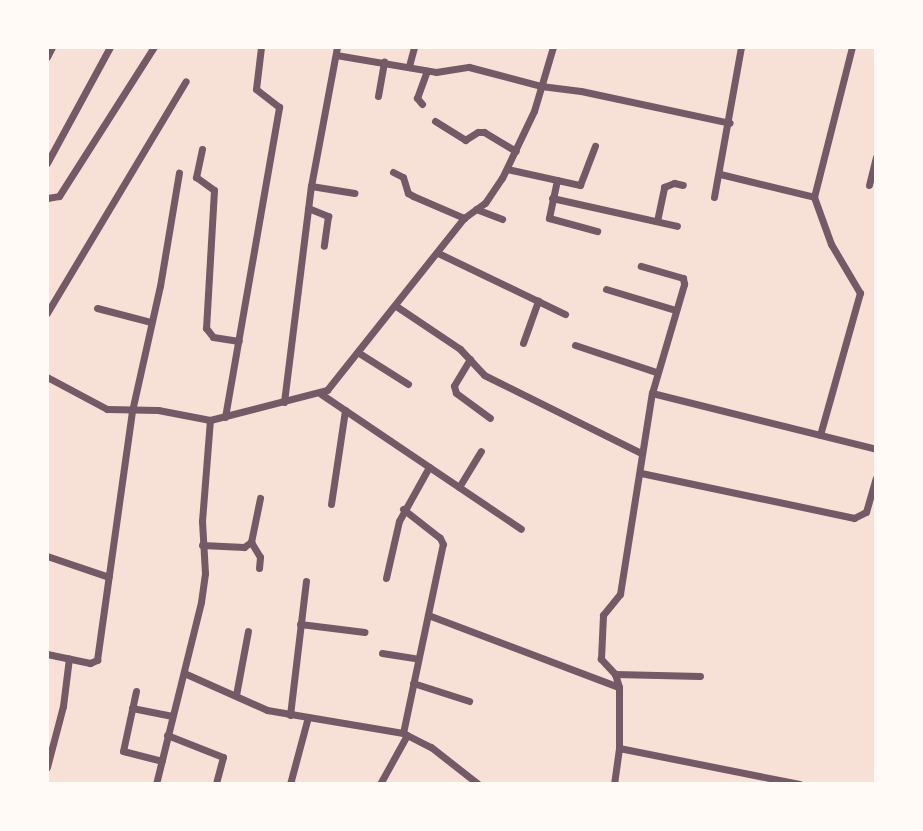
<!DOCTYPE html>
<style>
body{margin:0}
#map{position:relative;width:923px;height:831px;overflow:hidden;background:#f7e1d7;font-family:Raleway,sans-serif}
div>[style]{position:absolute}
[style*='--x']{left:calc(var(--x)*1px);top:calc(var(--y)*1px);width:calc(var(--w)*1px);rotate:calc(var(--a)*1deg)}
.minor>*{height:7px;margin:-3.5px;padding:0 3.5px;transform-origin:3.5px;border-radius:3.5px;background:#755966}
span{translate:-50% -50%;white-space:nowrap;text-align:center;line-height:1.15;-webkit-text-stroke:5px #fffaf5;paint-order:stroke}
.frame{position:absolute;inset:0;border:49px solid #fffaf5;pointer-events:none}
</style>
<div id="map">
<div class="minor">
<div style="--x:336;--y:55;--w:101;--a:9.6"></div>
<div style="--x:436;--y:72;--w:33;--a:-9"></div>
<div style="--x:469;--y:67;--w:74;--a:14.8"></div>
<div style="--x:541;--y:86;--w:40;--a:7.1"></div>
<div style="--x:581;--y:91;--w:152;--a:12.1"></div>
<div style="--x:47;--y:57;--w:11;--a:-63"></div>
<div style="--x:409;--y:66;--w:20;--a:-75"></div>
<div style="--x:378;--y:96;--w:35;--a:-80"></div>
<div style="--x:422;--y:104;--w:8;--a:-130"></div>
<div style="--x:417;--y:98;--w:29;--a:-70"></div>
<div style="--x:435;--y:121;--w:36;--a:32"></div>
<div style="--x:465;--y:140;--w:15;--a:-32"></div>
<div style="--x:478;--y:132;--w:6;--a:0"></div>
<div style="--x:484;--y:132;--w:37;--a:31"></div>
<div style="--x:202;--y:149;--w:29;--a:102"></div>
<div style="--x:196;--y:177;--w:22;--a:36"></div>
<div style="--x:214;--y:190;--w:138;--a:93.3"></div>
<div style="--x:206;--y:328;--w:11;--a:52"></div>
<div style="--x:213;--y:337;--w:26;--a:9"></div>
<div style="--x:47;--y:163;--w:132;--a:-61.5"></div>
<div style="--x:507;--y:169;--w:75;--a:12.4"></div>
<div style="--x:580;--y:185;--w:42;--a:-69"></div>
<div style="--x:393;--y:172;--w:11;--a:27"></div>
<div style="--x:403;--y:177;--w:17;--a:73"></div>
<div style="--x:408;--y:193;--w:6;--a:31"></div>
<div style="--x:413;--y:196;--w:56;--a:23.3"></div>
<div style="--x:720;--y:174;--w:97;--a:13.7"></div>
<div style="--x:557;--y:180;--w:39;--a:102"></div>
<div style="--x:549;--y:218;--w:50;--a:15.2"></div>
<div style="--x:869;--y:185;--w:29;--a:-76"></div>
<div style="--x:311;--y:186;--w:44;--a:9.2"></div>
<div style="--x:714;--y:197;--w:152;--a:-79.8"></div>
<div style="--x:47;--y:198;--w:12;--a:-9"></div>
<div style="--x:59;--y:196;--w:177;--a:-57.5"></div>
<div style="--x:552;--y:198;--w:128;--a:12.6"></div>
<div style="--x:308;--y:208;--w:22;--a:22"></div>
<div style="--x:328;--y:216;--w:30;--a:98"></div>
<div style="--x:476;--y:209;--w:28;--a:21"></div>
<div style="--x:657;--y:221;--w:35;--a:-78"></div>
<div style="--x:664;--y:187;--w:11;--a:-22"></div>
<div style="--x:674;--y:183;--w:9;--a:13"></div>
<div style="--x:438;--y:253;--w:141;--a:25.7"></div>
<div style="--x:606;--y:289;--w:72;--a:16.9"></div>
<div style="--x:396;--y:306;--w:77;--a:33.9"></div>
<div style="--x:460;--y:349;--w:35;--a:47"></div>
<div style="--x:484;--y:375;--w:175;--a:26.4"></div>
<div style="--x:97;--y:308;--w:56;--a:14.5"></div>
<div style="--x:47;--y:313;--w:270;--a:-59.1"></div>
<div style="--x:523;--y:343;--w:45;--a:-70.3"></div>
<div style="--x:575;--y:345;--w:85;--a:18.4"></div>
<div style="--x:359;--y:353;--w:58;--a:32.3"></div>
<div style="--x:470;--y:359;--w:31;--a:121"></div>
<div style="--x:454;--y:386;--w:7;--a:74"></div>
<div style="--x:456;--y:393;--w:42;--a:36.3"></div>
<div style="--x:47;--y:377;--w:68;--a:28.1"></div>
<div style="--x:107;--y:409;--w:51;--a:1.1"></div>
<div style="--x:158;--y:410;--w:53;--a:10.9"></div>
<div style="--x:210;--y:420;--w:121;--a:-14.4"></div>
<div style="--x:327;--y:390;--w:220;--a:-51.5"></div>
<div style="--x:464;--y:218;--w:26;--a:-36"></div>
<div style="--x:485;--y:203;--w:30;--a:-56"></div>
<div style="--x:502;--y:178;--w:74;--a:-64.5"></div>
<div style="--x:534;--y:111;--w:67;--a:-73.5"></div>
<div style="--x:652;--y:393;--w:231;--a:14"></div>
<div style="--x:321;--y:394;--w:241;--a:34"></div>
<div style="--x:284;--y:402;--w:218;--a:-82.9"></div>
<div style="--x:311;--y:186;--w:141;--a:-79.4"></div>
<div style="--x:225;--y:417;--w:315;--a:-80.1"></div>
<div style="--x:279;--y:107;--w:29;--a:-142"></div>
<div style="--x:256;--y:89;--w:42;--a:-83.2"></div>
<div style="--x:820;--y:435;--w:148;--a:-74.3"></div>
<div style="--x:860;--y:293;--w:57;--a:-120.6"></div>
<div style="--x:831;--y:244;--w:50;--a:-109.9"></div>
<div style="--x:814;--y:197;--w:155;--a:-75.8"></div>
<div style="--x:641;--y:473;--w:218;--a:11.9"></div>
<div style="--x:854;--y:518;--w:13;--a:-27"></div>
<div style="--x:866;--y:512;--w:35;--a:-74"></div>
<div style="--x:459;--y:487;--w:42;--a:-58.6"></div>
<div style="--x:331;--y:504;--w:95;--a:-81.5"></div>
<div style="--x:251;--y:542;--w:17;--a:59"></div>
<div style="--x:260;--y:557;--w:11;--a:95"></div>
<div style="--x:202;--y:545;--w:42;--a:2.7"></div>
<div style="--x:244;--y:547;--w:9;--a:-36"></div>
<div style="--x:251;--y:542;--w:45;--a:-78.4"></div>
<div style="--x:47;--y:556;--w:65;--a:18.7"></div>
<div style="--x:386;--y:578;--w:58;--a:-77.2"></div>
<div style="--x:399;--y:521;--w:62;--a:-60.9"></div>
<div style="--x:428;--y:615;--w:204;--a:20.7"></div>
<div style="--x:300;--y:624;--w:65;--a:7"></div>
<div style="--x:382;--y:653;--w:36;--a:9"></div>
<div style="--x:47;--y:654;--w:44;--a:11.8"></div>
<div style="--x:90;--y:663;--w:8;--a:-23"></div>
<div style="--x:97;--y:660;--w:251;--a:-82"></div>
<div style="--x:132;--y:411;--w:128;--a:-77.4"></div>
<div style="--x:160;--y:286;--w:115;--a:-80.5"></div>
<div style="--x:184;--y:673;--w:91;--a:24"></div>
<div style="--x:267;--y:710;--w:138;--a:9.6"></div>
<div style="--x:403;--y:733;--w:31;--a:27"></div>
<div style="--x:431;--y:747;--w:60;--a:38.2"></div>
<div style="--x:615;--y:674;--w:85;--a:1.3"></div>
<div style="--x:413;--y:683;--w:59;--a:17.8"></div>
<div style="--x:136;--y:691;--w:61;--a:102.2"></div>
<div style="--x:123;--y:751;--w:40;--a:14.4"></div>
<div style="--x:236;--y:695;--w:65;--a:-79.4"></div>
<div style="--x:132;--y:708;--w:41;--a:11.3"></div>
<div style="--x:290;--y:715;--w:135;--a:-83.2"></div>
<div style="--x:403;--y:733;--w:193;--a:-78.1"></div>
<div style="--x:443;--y:544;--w:7;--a:-117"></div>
<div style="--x:440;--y:538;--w:47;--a:-141.9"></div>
<div style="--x:167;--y:735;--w:60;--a:21.4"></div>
<div style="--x:223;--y:757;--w:28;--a:105"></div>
<div style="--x:619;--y:748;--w:184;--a:11.3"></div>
<div style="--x:47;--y:767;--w:63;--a:-75.3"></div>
<div style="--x:63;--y:706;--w:48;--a:-82.9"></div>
<div style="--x:156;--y:784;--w:187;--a:-76.1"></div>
<div style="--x:201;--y:602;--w:29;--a:-82"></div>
<div style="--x:205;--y:573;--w:52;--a:-93.3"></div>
<div style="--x:202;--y:521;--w:101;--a:-85.5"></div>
<div style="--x:290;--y:784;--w:69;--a:-75"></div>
<div style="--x:380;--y:784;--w:56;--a:-61.1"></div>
<div style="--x:614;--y:784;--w:36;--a:-82"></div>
<div style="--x:619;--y:748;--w:61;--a:-90"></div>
<div style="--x:619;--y:687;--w:14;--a:-107"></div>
<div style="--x:615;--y:674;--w:21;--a:-133"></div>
<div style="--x:601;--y:659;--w:44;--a:-87.4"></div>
<div style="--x:603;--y:615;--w:27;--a:-51"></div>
<div style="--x:620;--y:594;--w:204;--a:-81"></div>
<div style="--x:652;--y:393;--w:114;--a:-73.6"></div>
<div style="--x:684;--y:284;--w:6;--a:-99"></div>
<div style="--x:683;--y:278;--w:44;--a:-164.1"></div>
</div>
<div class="frame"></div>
</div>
